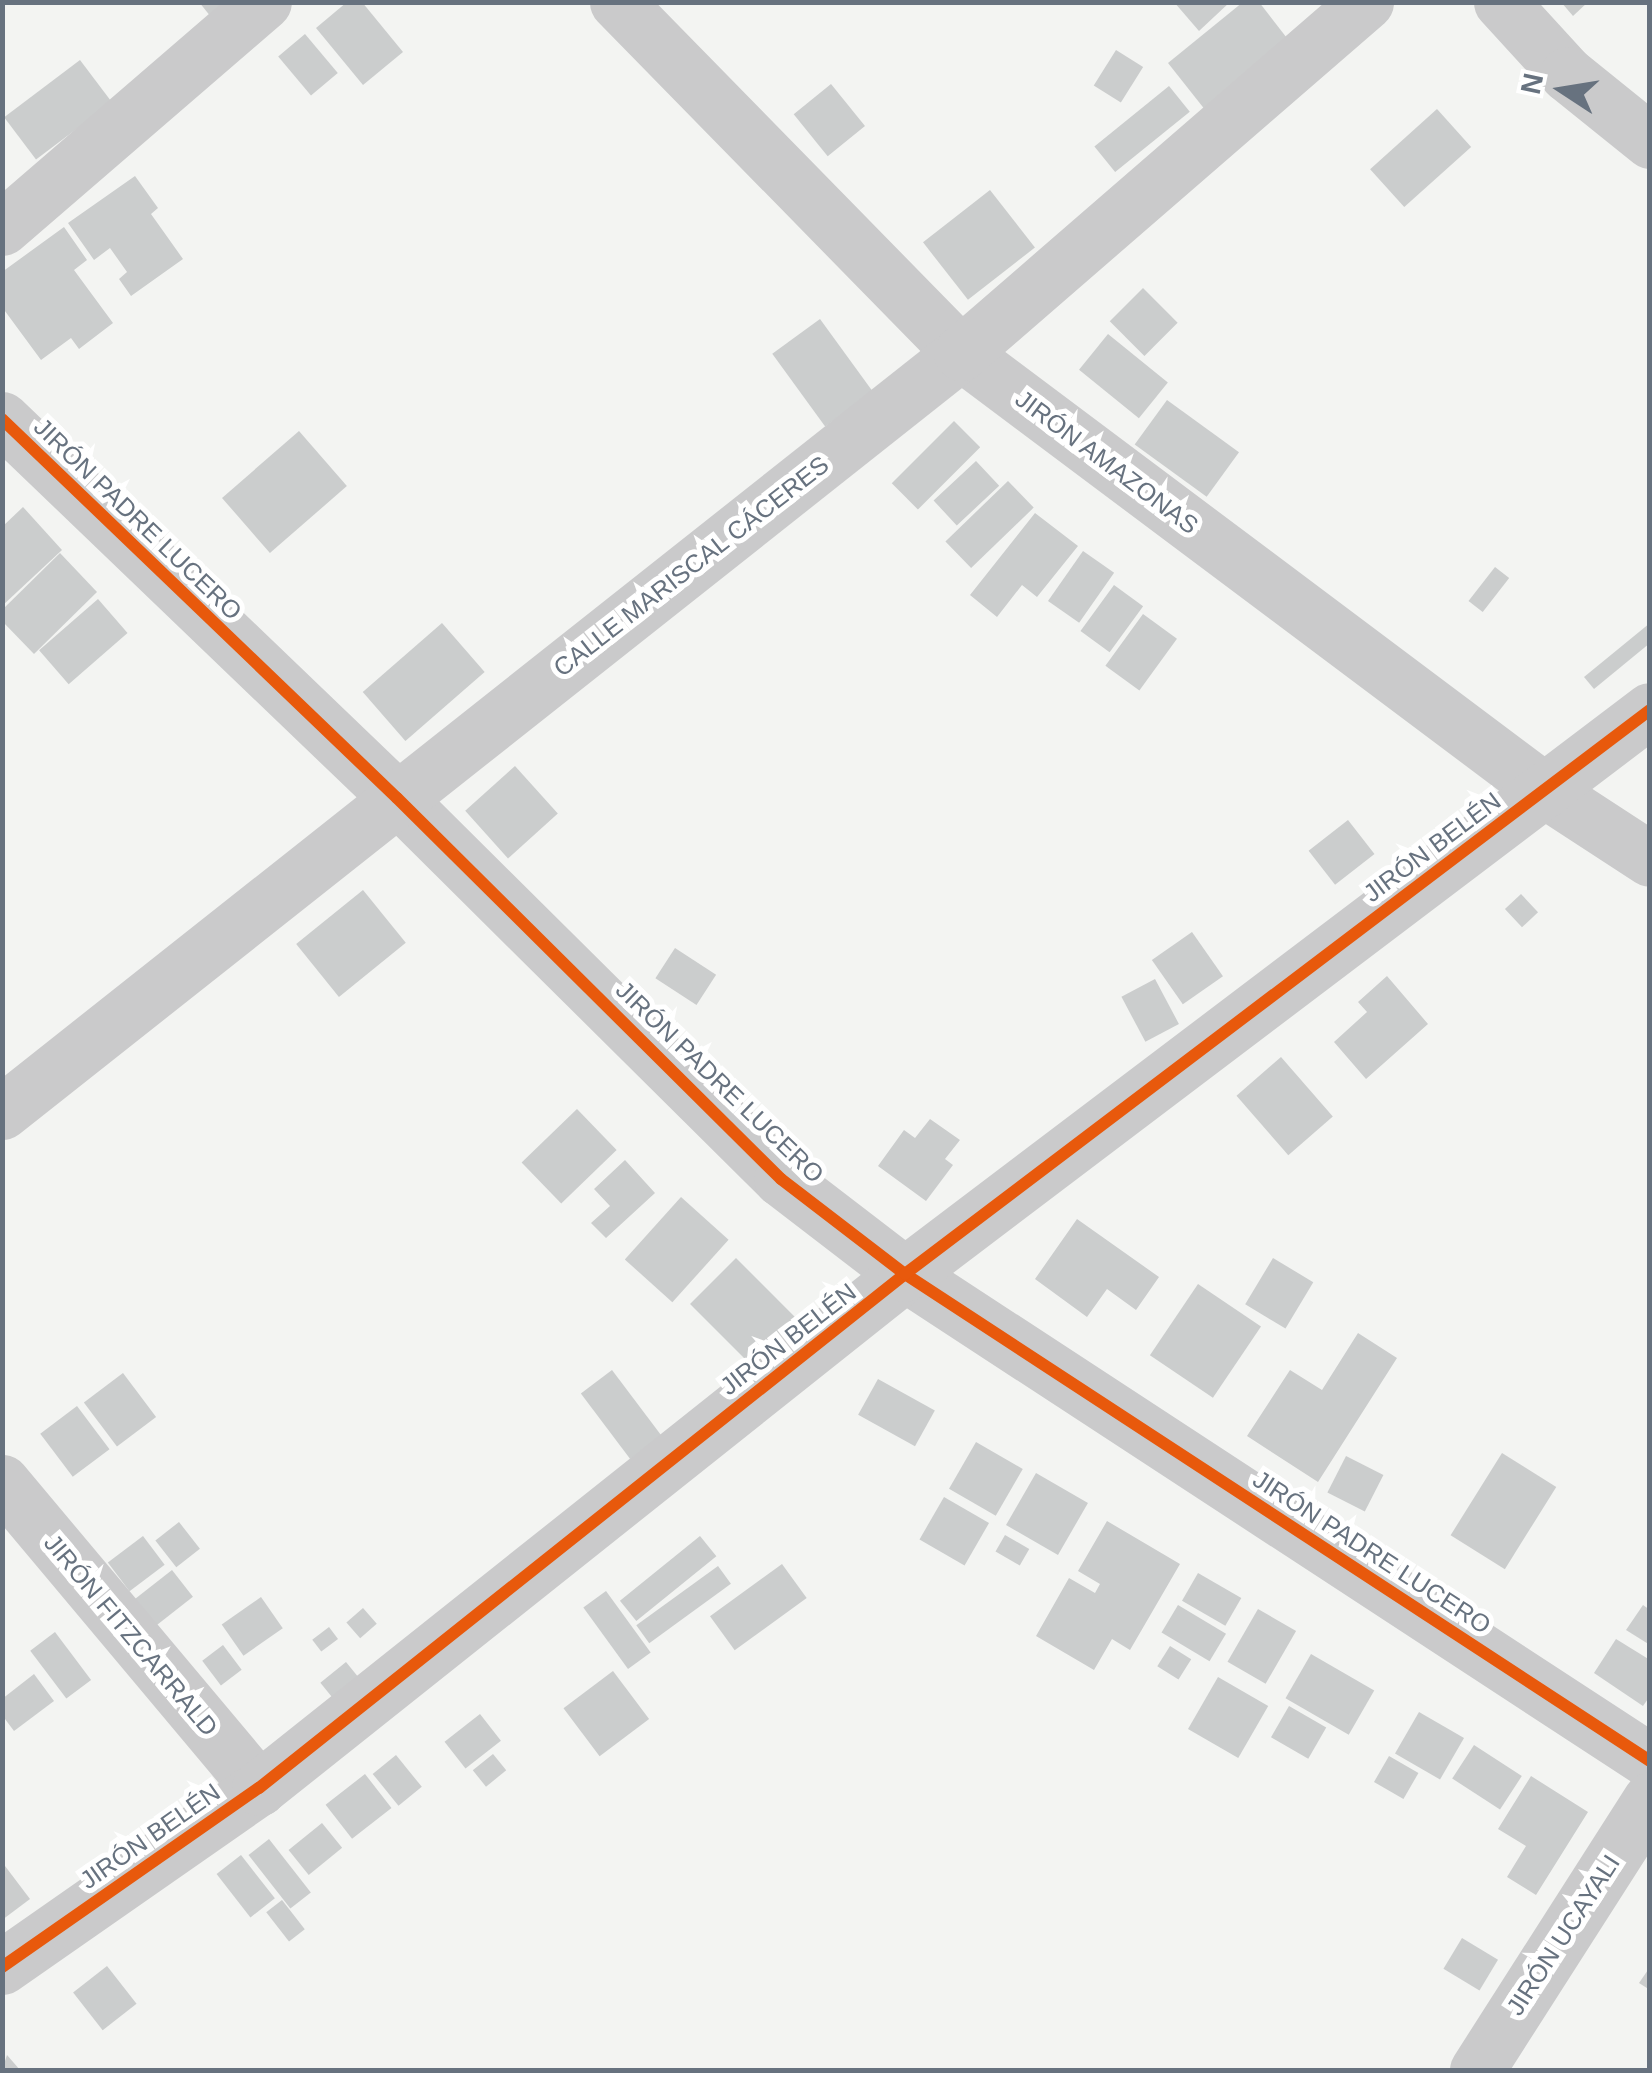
<!DOCTYPE html>
<meta charset="utf-8">
<style>
body{margin:0}
#map{position:relative;width:1652px;height:2073px;overflow:hidden;background:#f3f4f2;font-family:Helvetica,sans-serif}
div>[style]{position:absolute}
[style*='--x']{left:calc(var(--x)*1px);top:calc(var(--y)*1px);width:calc(var(--w)*1px);rotate:calc(var(--a)*1deg)}
.building>*{inset:0;background:#cbcdcd;transform-origin:0 0}
.minor>*{height:55px;margin:-27.5px;padding:0 27.5px;transform-origin:27.5px;border-radius:27.5px;background:#cacacb}
.cycleway>*{height:12px;margin:-6px;padding:0 6px;transform-origin:6px;border-radius:6px;background:#e8590c}
span{translate:-50% -50%;white-space:nowrap;text-align:center;line-height:1.15;-webkit-text-stroke:10px #fff;paint-order:stroke}
.street-label{font-size:25px;color:#67727f}
.frame{position:absolute;inset:0;border:5px solid #67727f;pointer-events:none}
.north{position:absolute;left:1512px;top:40px;width:100px;height:100px;-webkit-text-stroke:8px #fff;paint-order:stroke;rotate:282deg;font-size:28px;font-weight:700;line-height:40px;text-align:center;color:#67727f}
.north::after{content:'';display:block;margin:auto;width:35px;height:45px;background:#67727f;clip-path:polygon(50% 0,100% 100%,50% 72%,0 100%)}
</style>
<div id="map">
<div class="building">
<div style="clip-path:polygon(199px 2px,228px 2px,211px 17px)"></div>
<div style="clip-path:polygon(347px 2px,362px 2px,403px 52px,363px 85px,316px 28px)"></div>
<div style="clip-path:polygon(1174px 2px,1230px 2px,1199px 31px)"></div>
<div style="clip-path:polygon(1243px 2px,1259px 2px,1290px 42px,1206px 111px,1168px 63px)"></div>
<div style="clip-path:polygon(1561px 2px,1588px 2px,1573px 16px)"></div>
<div style="left:305px;top:34px;width:51px;height:35px;rotate:50deg"></div>
<div style="left:1116px;top:50px;width:32px;height:42px;rotate:32deg"></div>
<div style="left:80px;top:60px;width:53px;height:95px;rotate:53deg"></div>
<div style="left:831px;top:84px;width:54px;height:48px;rotate:51deg"></div>
<div style="left:1169px;top:86px;width:33px;height:96px;rotate:51deg"></div>
<div style="left:1437px;top:109px;width:51px;height:90px;rotate:48deg"></div>
<div style="clip-path:polygon(135px 176px,158px 208px,151px 214px,183px 259px,131px 296px,119px 279px,127px 272px,110px 248px,94px 260px,68px 223px)"></div>
<div style="left:990px;top:190px;width:73px;height:85px;rotate:52deg"></div>
<div style="clip-path:polygon(64px 227px,87px 260px,74px 270px,113px 323px,79px 349px,71px 338px,41px 360px,2px 307px,2px 272px)"></div>
<div style="left:1143px;top:288px;width:49px;height:47px;rotate:45deg"></div>
<div style="left:820px;top:319px;width:90px;height:59px;rotate:54deg"></div>
<div style="left:1108px;top:334px;width:77px;height:46px;rotate:39deg"></div>
<div style="left:1167px;top:400px;width:89px;height:55px;rotate:36deg"></div>
<div style="left:954px;top:421px;width:37px;height:88px;rotate:45deg"></div>
<div style="left:299px;top:431px;width:73px;height:102px;rotate:49deg"></div>
<div style="left:976px;top:461px;width:34px;height:58px;rotate:47deg"></div>
<div style="left:1008px;top:481px;width:37px;height:87px;rotate:46deg"></div>
<div style="clip-path:polygon(23px 507px,62px 550px,2px 606px,2px 527px)"></div>
<div style="clip-path:polygon(1035px 513px,1078px 546px,1037px 597px,1022px 585px,997px 617px,970px 595px)"></div>
<div style="left:1083px;top:551px;width:38px;height:61px;rotate:35deg"></div>
<div style="clip-path:polygon(60px 553px,97px 592px,34px 654px,2px 621px,2px 610px)"></div>
<div style="left:1495px;top:567px;width:18px;height:43px;rotate:38deg"></div>
<div style="left:1114px;top:585px;width:36px;height:57px;rotate:36deg"></div>
<div style="left:98px;top:599px;width:45px;height:78px;rotate:49deg"></div>
<div style="left:1143px;top:614px;width:42px;height:64px;rotate:36deg"></div>
<div style="left:442px;top:623px;width:65px;height:105px;rotate:49deg"></div>
<div style="clip-path:polygon(1650px 623px,1650px 643px,1594px 689px,1584px 677px)"></div>
<div style="left:515px;top:766px;width:64px;height:67px;rotate:48deg"></div>
<div style="left:1348px;top:820px;width:43px;height:50px;rotate:52deg"></div>
<div style="left:363px;top:890px;width:68px;height:86px;rotate:51deg"></div>
<div style="left:1521px;top:894px;width:25px;height:22px;rotate:47deg"></div>
<div style="left:1192px;top:932px;width:54px;height:49px;rotate:55deg"></div>
<div style="left:675px;top:948px;width:49px;height:36px;rotate:33deg"></div>
<div style="clip-path:polygon(1387px 976px,1428px 1024px,1366px 1079px,1334px 1042px,1367px 1012px,1358px 1002px)"></div>
<div style="left:1155px;top:979px;width:51px;height:38px;rotate:62deg"></div>
<div style="left:1281px;top:1057px;width:79px;height:59px;rotate:49deg"></div>
<div style="left:577px;top:1109px;width:57px;height:77px;rotate:46deg"></div>
<div style="clip-path:polygon(930px 1119px,960px 1140px,945px 1159px,953px 1165px,926px 1201px,878px 1166px,904px 1130px,915px 1138px)"></div>
<div style="clip-path:polygon(625px 1160px,655px 1193px,606px 1238px,591px 1223px,610px 1206px,594px 1189px)"></div>
<div style="left:681px;top:1197px;width:64px;height:84px;rotate:42deg"></div>
<div style="clip-path:polygon(1077px 1219px,1159px 1277px,1136px 1310px,1107px 1289px,1087px 1317px,1035px 1279px)"></div>
<div style="left:736px;top:1258px;width:89px;height:65px;rotate:45deg"></div>
<div style="left:1273px;top:1258px;width:47px;height:54px;rotate:31deg"></div>
<div style="left:1198px;top:1284px;width:76px;height:86px;rotate:34deg"></div>
<div style="clip-path:polygon(1358px 1333px,1397px 1358px,1318px 1482px,1247px 1436px,1290px 1370px,1322px 1390px)"></div>
<div style="left:612px;top:1370px;width:82px;height:39px;rotate:53deg"></div>
<div style="left:123px;top:1373px;width:55px;height:49px;rotate:53deg"></div>
<div style="left:878px;top:1379px;width:65px;height:41px;rotate:29deg"></div>
<div style="left:77px;top:1406px;width:54px;height:46px;rotate:53deg"></div>
<div style="left:976px;top:1442px;width:54px;height:54px;rotate:30deg"></div>
<div style="left:1502px;top:1453px;width:64px;height:97px;rotate:32deg"></div>
<div style="left:1346px;top:1456px;width:42px;height:41px;rotate:27deg"></div>
<div style="left:1036px;top:1473px;width:60px;height:60px;rotate:30deg"></div>
<div style="left:944px;top:1497px;width:52px;height:49px;rotate:30deg"></div>
<div style="clip-path:polygon(1107px 1521px,1180px 1564px,1130px 1650px,1112px 1639px,1094px 1670px,1036px 1636px,1069px 1578px,1095px 1593px,1100px 1584px,1078px 1571px)"></div>
<div style="left:179px;top:1522px;width:34px;height:30px;rotate:52deg"></div>
<div style="left:1005px;top:1535px;width:28px;height:19px;rotate:30deg"></div>
<div style="left:143px;top:1536px;width:36px;height:44px;rotate:53deg"></div>
<div style="left:700px;top:1536px;width:26px;height:103px;rotate:51deg"></div>
<div style="left:782px;top:1564px;width:42px;height:89px;rotate:54deg"></div>
<div style="left:718px;top:1566px;width:22px;height:101px;rotate:54deg"></div>
<div style="left:172px;top:1570px;width:34px;height:51px;rotate:52deg"></div>
<div style="left:1198px;top:1573px;width:50px;height:32px;rotate:30deg"></div>
<div style="left:606px;top:1591px;width:76px;height:28px;rotate:54deg"></div>
<div style="left:261px;top:1597px;width:38px;height:48px;rotate:55deg"></div>
<div style="left:1178px;top:1605px;width:56px;height:32px;rotate:31deg"></div>
<div style="clip-path:polygon(1643px 1605px,1650px 1610px,1650px 1645px,1626px 1630px)"></div>
<div style="left:363px;top:1608px;width:21px;height:22px;rotate:49deg"></div>
<div style="left:1258px;top:1609px;width:44px;height:61px;rotate:30deg"></div>
<div style="left:329px;top:1627px;width:15px;height:21px;rotate:53deg"></div>
<div style="left:55px;top:1632px;width:60px;height:31px;rotate:53deg"></div>
<div style="clip-path:polygon(1616px 1639px,1650px 1660px,1650px 1696px,1643px 1706px,1594px 1673px)"></div>
<div style="left:223px;top:1645px;width:31px;height:26px;rotate:53deg"></div>
<div style="left:1170px;top:1646px;width:25px;height:24px;rotate:32deg"></div>
<div style="left:1311px;top:1654px;width:73px;height:51px;rotate:30deg"></div>
<div style="left:346px;top:1662px;width:22px;height:33px;rotate:51deg"></div>
<div style="left:613px;top:1671px;width:60px;height:62px;rotate:53deg"></div>
<div style="clip-path:polygon(34px 1674px,54px 1701px,14px 1731px,2px 1715px,2px 1699px)"></div>
<div style="left:1218px;top:1677px;width:58px;height:60px;rotate:30deg"></div>
<div style="left:1289px;top:1706px;width:43px;height:36px;rotate:30deg"></div>
<div style="left:1419px;top:1712px;width:52px;height:48px;rotate:30deg"></div>
<div style="left:480px;top:1714px;width:34px;height:45px;rotate:52deg"></div>
<div style="left:1474px;top:1745px;width:57px;height:40px;rotate:33deg"></div>
<div style="left:493px;top:1754px;width:21px;height:26px;rotate:51deg"></div>
<div style="left:396px;top:1755px;width:41px;height:30px;rotate:51deg"></div>
<div style="left:1389px;top:1756px;width:34px;height:30px;rotate:30deg"></div>
<div style="left:365px;top:1774px;width:43px;height:50px;rotate:52deg"></div>
<div style="clip-path:polygon(1531px 1776px,1588px 1812px,1536px 1895px,1507px 1877px,1526px 1846px,1498px 1829px)"></div>
<div style="left:322px;top:1823px;width:32px;height:43px;rotate:51deg"></div>
<div style="left:269px;top:1839px;width:68px;height:26px;rotate:52deg"></div>
<div style="left:241px;top:1855px;width:55px;height:31px;rotate:52deg"></div>
<div style="clip-path:polygon(2px 1862px,30px 1899px,2px 1920px)"></div>
<div style="left:282px;top:1900px;width:37px;height:20px;rotate:52deg"></div>
<div style="left:1462px;top:1938px;width:42px;height:36px;rotate:31deg"></div>
<div style="left:107px;top:1966px;width:48px;height:43px;rotate:52deg"></div>
<div style="clip-path:polygon(1650px 1967px,1650px 1990px,1639px 1983px)"></div>
<div style="clip-path:polygon(7px 2055px,20px 2070px,2px 2070px)"></div>
</div>
<div class="minor">
<div style="--x:617;--y:2;--w:491;--a:45.6"></div>
<div style="--x:961;--y:353;--w:729;--a:36.85"></div>
<div style="--x:1544;--y:790;--w:126;--a:33.1"></div>
<div style="--x:1501;--y:2;--w:98;--a:47.5"></div>
<div style="--x:1567;--y:74;--w:107;--a:38.9"></div>
<div style="--x:2;--y:228;--w:346;--a:-40.8"></div>
<div style="--x:2;--y:419;--w:547;--a:43.82"></div>
<div style="--x:397;--y:798;--w:541;--a:44.78"></div>
<div style="--x:781;--y:1179;--w:156;--a:37.5"></div>
<div style="--x:905;--y:1274;--w:890;--a:33.17"></div>
<div style="--x:2;--y:1112;--w:1223;--a:-38.36"></div>
<div style="--x:961;--y:353;--w:536;--a:-40.91"></div>
<div style="--x:2;--y:1482;--w:400;--a:50"></div>
<div style="--x:2;--y:1967;--w:313;--a:-34.9"></div>
<div style="--x:259;--y:1788;--w:826;--a:-38.51"></div>
<div style="--x:905;--y:1274;--w:934;--a:-37.13"></div>
<div style="--x:1477;--y:2070;--w:321;--a:-57.4"></div>
</div>
<div class="cycleway">
<div style="--x:2;--y:419;--w:547;--a:43.82"></div>
<div style="--x:397;--y:798;--w:541;--a:44.78"></div>
<div style="--x:781;--y:1179;--w:156;--a:37.5"></div>
<div style="--x:905;--y:1274;--w:890;--a:33.17"></div>
<div style="--x:2;--y:1967;--w:313;--a:-34.9"></div>
<div style="--x:259;--y:1788;--w:826;--a:-38.51"></div>
<div style="--x:905;--y:1274;--w:934;--a:-37.13"></div>
</div>
<div class="street-label">
<span style="left:1107px;top:462px;rotate:37deg">JIRÓN AMAZONAS</span>
<span style="left:138px;top:519px;rotate:44deg">JIRÓN PADRE LUCERO</span>
<span style="left:691px;top:566px;rotate:-38deg">CALLE MARISCAL CÁCERES</span>
<span style="left:1432px;top:847px;rotate:-37deg">JIRÓN BELÉN</span>
<span style="left:720px;top:1082px;rotate:44deg">JIRÓN PADRE LUCERO</span>
<span style="left:788px;top:1339px;rotate:-38deg">JIRÓN BELÉN</span>
<span style="left:1372px;top:1552px;rotate:33deg">JIRÓN PADRE LUCERO</span>
<span style="left:131px;top:1635px;rotate:50deg">JIRÓN FITZCARRALD</span>
<span style="left:150px;top:1836px;rotate:-35deg">JIRÓN BELÉN</span>
<span style="left:1563px;top:1935px;rotate:-57deg">JIRÓN UCAYALI</span>
</div>
<div class="frame"></div>
<div class="north">N</div>
</div>
